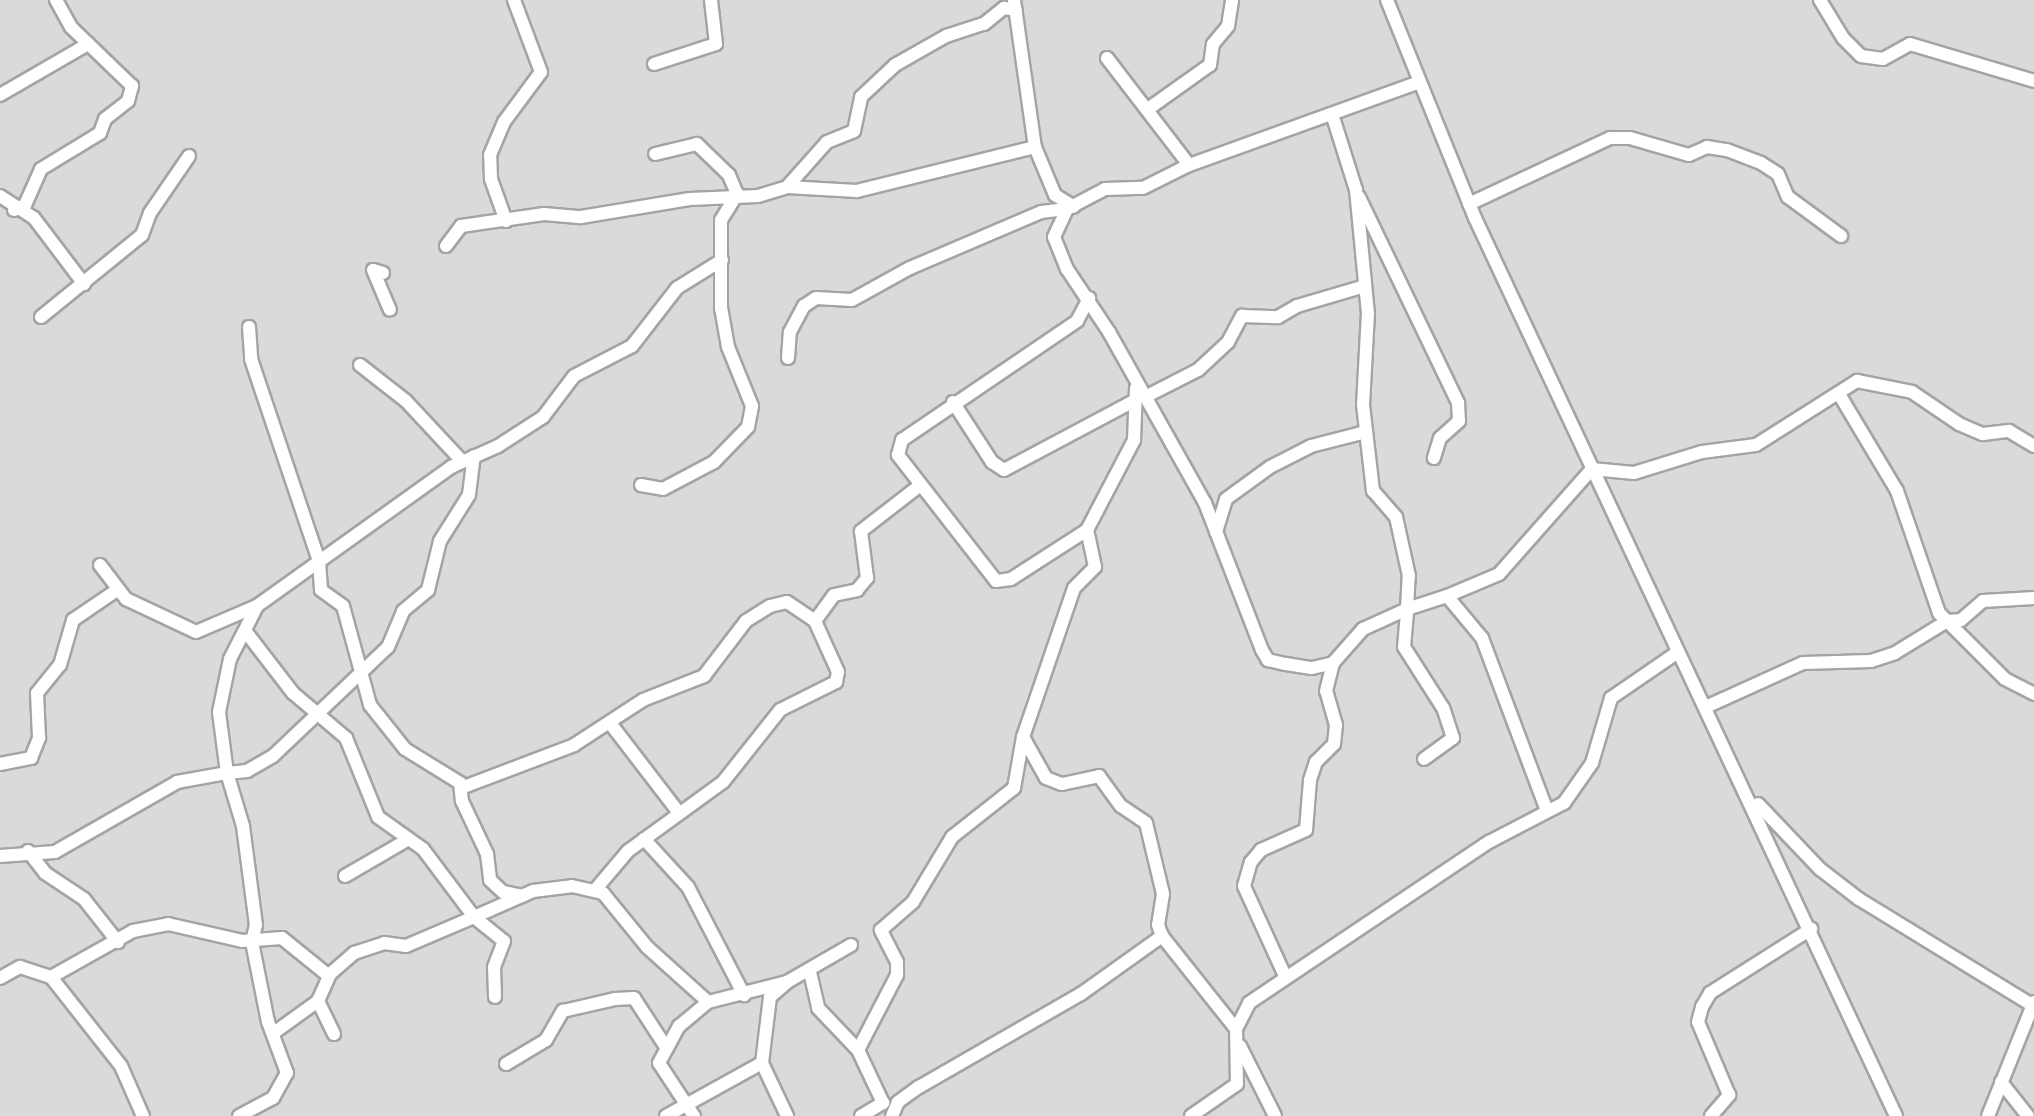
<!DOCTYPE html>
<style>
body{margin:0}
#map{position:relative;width:2034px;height:1116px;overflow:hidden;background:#efeae1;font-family:Signika,sans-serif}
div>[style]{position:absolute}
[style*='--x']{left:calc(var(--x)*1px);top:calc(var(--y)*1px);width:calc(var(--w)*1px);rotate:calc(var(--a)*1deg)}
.residential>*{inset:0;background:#dbd9d9;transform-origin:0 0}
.roads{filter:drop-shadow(2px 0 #a4a4a4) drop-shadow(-2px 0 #a4a4a4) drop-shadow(0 2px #a4a4a4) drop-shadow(0 -2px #a4a4a4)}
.minor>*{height:12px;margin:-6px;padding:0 6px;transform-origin:6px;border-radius:6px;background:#fff}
span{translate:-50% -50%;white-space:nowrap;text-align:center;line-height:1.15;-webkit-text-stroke:6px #fff;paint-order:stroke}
</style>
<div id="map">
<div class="residential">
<div style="left:0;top:0;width:2034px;height:1116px"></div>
</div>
<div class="roads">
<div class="minor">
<div style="--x:1014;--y:0;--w:148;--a:81.9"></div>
<div style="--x:1035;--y:147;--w:52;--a:67.4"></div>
<div style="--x:1055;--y:195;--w:22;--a:32"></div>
<div style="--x:1387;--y:0;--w:235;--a:68"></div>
<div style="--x:1475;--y:218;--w:992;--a:64.88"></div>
<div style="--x:1820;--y:0;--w:44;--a:58.8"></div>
<div style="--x:1843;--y:38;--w:25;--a:45"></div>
<div style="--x:1861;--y:56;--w:22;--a:8"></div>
<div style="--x:1883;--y:59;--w:31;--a:-29"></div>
<div style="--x:1910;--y:44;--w:129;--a:16.6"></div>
<div style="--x:1107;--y:58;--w:135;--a:52.5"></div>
<div style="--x:654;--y:64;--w:65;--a:-17.9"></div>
<div style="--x:716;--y:44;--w:44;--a:-96.5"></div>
<div style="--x:0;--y:95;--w:102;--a:-30.1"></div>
<div style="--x:1148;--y:109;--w:76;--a:-35.4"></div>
<div style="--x:1210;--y:65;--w:21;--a:-82"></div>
<div style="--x:1213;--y:44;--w:23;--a:-50"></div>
<div style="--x:1228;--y:26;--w:26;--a:-81"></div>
<div style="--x:787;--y:187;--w:60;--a:-48.4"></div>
<div style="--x:827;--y:142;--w:29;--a:-22"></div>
<div style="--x:854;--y:131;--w:35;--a:-78"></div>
<div style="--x:861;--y:97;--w:47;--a:-43.3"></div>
<div style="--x:895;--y:65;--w:59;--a:-29.6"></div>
<div style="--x:946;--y:36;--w:40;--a:-18"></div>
<div style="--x:984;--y:24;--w:26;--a:-39"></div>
<div style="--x:1004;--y:8;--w:12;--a:9"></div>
<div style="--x:0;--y:196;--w:40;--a:32.9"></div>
<div style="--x:34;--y:218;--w:83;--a:52.9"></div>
<div style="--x:1359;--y:197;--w:229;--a:64.3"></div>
<div style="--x:1458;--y:403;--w:18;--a:87"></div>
<div style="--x:1459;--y:421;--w:25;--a:138"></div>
<div style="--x:1440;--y:438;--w:21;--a:107"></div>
<div style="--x:1469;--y:204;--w:156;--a:-25.1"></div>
<div style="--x:1610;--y:138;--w:20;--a:0"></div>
<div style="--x:1630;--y:138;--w:61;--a:16.1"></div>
<div style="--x:1689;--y:155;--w:20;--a:-24"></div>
<div style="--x:1707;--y:147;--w:20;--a:9"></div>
<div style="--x:1727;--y:150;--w:36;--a:21"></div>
<div style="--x:1761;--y:163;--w:20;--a:33"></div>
<div style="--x:1778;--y:174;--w:25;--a:67"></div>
<div style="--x:1788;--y:197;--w:66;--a:36.3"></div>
<div style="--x:1067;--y:209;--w:31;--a:115"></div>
<div style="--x:1054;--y:237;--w:35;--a:68"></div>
<div style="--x:1067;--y:269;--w:76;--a:56.3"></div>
<div style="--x:1109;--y:332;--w:196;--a:60.7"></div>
<div style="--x:1205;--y:503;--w:158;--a:68.8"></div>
<div style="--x:1262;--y:650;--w:12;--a:59"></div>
<div style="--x:1268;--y:660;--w:18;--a:13"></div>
<div style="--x:1286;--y:664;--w:26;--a:9"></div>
<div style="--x:1312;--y:668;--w:22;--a:-13"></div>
<div style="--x:14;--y:210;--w:12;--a:-24"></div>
<div style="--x:25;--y:205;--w:39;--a:-66"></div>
<div style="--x:41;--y:169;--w:69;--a:-31.4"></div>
<div style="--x:100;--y:133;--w:15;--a:-70"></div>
<div style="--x:105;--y:119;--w:29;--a:-38"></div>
<div style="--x:128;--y:101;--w:16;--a:-75"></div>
<div style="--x:132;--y:86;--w:85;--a:-136"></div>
<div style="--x:71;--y:27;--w:31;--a:-119"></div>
<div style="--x:506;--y:221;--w:45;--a:-109.7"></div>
<div style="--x:491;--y:179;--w:24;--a:-92"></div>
<div style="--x:490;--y:155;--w:36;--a:-67"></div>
<div style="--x:504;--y:122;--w:62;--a:-53.5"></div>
<div style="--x:541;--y:72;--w:77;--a:-110.6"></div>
<div style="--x:446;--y:246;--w:25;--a:-53"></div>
<div style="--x:461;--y:226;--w:84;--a:-8.2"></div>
<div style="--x:544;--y:214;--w:37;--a:5"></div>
<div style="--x:581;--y:217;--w:110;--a:-9.4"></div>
<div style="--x:690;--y:199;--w:68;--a:-2.5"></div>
<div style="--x:758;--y:196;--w:30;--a:-17"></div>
<div style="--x:787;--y:187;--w:70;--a:3.3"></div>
<div style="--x:857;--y:191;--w:183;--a:-13.9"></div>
<div style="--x:383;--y:273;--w:10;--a:-163"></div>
<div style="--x:373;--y:270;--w:43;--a:67"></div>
<div style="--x:41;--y:317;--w:130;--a:-39.1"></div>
<div style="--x:142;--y:235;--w:23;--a:-70"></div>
<div style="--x:150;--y:213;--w:69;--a:-55.6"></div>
<div style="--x:249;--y:327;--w:32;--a:86"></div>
<div style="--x:251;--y:359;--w:213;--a:71.4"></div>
<div style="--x:319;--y:561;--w:29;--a:86"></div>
<div style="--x:321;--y:590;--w:27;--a:36"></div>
<div style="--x:343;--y:606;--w:103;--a:74.7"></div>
<div style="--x:370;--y:705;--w:56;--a:51.5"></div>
<div style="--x:405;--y:749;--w:65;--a:31.7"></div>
<div style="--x:460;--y:783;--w:18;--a:84"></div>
<div style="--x:462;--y:801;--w:59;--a:64.7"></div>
<div style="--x:487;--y:854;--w:26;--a:83"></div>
<div style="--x:490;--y:880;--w:18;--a:43"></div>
<div style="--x:503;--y:892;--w:20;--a:11"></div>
<div style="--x:788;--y:358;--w:26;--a:-86"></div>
<div style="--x:790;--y:332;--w:30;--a:-62"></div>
<div style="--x:804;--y:306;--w:14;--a:-34"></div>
<div style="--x:816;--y:298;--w:36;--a:3"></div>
<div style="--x:852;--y:300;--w:66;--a:-28.9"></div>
<div style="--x:910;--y:268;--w:142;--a:-23.1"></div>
<div style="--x:1041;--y:212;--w:26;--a:-7"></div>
<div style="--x:1067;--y:209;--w:43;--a:-27.8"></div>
<div style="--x:1105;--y:189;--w:38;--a:-2"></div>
<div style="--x:1143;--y:188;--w:51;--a:-26.6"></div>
<div style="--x:1189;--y:165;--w:242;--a:-19.8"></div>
<div style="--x:360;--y:365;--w:58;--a:38"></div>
<div style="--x:406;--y:401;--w:82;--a:47"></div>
<div style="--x:1839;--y:394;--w:113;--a:59.1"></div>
<div style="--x:1897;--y:491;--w:129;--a:71"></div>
<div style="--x:1939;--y:613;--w:93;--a:45"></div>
<div style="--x:2005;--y:679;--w:33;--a:27"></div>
<div style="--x:1145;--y:397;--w:59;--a:-27"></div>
<div style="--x:1198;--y:370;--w:41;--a:-43"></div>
<div style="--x:1228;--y:342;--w:30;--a:-62"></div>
<div style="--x:1242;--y:316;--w:36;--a:2"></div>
<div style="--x:1278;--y:317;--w:22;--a:-30"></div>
<div style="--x:1297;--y:306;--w:71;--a:-16.4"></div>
<div style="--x:953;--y:402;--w:72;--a:57"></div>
<div style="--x:992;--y:462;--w:14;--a:34"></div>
<div style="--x:1004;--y:470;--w:147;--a:-28"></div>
<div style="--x:641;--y:485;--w:22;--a:10"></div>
<div style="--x:663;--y:489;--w:58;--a:-27.9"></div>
<div style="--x:714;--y:462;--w:49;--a:-45.8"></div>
<div style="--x:748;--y:427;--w:21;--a:-79"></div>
<div style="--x:752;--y:406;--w:64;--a:-112.1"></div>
<div style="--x:728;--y:347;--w:39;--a:-100"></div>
<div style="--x:721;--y:309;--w:89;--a:-90"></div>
<div style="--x:721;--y:220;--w:31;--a:-58"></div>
<div style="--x:737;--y:194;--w:21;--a:-113"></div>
<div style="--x:729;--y:175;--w:45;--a:-135.9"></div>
<div style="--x:697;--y:144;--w:43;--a:166.6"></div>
<div style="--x:1087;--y:530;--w:90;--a:147.2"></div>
<div style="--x:1011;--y:579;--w:15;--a:172"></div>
<div style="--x:996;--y:581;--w:160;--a:-127.9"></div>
<div style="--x:898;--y:455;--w:16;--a:-75"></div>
<div style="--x:902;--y:440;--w:212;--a:-34.2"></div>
<div style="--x:1077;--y:321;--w:26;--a:-62"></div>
<div style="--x:1216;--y:532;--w:34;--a:-73"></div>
<div style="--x:1226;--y:499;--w:54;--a:-36"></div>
<div style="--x:1270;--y:467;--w:46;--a:-27.1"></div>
<div style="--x:1311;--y:446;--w:57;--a:-14.3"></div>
<div style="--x:100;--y:565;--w:43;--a:52.6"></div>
<div style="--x:126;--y:599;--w:77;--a:25.2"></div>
<div style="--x:196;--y:632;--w:66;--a:-23.1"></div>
<div style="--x:257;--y:606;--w:239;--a:-35.6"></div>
<div style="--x:451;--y:467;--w:51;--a:-24.1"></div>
<div style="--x:498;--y:446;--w:54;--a:-32.8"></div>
<div style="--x:543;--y:417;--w:51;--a:-52.9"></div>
<div style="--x:574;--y:376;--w:65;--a:-27.3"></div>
<div style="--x:632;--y:346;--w:73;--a:-52.2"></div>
<div style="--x:677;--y:288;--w:53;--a:-31.9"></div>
<div style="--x:1447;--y:596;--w:56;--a:-22.9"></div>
<div style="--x:1499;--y:574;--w:140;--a:-48.5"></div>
<div style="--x:1592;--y:469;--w:42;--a:5.4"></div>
<div style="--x:1634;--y:473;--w:71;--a:-17.2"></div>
<div style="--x:1702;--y:452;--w:54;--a:-7.4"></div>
<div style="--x:1756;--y:445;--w:120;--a:-32.4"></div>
<div style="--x:1857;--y:381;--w:56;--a:11.3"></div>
<div style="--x:1912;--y:392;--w:57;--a:34.2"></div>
<div style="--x:1959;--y:424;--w:26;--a:23"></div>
<div style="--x:1983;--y:434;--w:26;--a:-7"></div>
<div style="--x:2009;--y:431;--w:29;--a:31"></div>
<div style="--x:246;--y:632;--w:77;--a:52.4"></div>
<div style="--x:293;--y:693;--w:70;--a:40.3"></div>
<div style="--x:346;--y:738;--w:85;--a:67.9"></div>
<div style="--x:378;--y:817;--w:55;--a:35.4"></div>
<div style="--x:423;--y:849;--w:85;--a:53.1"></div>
<div style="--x:474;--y:917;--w:64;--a:-23.8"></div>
<div style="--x:533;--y:891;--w:39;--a:-7"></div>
<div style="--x:572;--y:886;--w:32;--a:13"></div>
<div style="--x:603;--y:893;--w:70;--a:50.8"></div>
<div style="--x:647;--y:947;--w:82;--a:42"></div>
<div style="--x:708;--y:1002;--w:38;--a:140"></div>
<div style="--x:679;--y:1026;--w:42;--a:118.4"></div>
<div style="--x:659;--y:1063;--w:64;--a:56.6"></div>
<div style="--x:1708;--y:706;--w:104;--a:-24.4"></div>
<div style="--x:1803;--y:663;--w:68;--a:-1.7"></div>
<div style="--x:1871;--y:661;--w:25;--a:-18"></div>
<div style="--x:1895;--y:653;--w:61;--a:-31.6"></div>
<div style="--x:1947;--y:621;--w:14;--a:-4"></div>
<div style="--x:1961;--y:620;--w:29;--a:-41"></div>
<div style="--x:1983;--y:601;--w:51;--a:-3.4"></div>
<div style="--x:610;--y:723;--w:113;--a:52.5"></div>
<div style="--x:1023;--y:737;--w:47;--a:60.7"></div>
<div style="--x:1046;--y:778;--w:17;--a:21"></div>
<div style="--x:1062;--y:784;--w:38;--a:-12"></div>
<div style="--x:1099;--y:776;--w:37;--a:54"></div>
<div style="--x:1121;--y:806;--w:30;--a:34"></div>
<div style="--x:1146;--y:823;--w:73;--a:76.5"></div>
<div style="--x:1163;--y:894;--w:31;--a:99"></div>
<div style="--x:1158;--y:925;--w:12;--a:70"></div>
<div style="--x:1162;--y:936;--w:119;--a:51.5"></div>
<div style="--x:1424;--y:759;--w:36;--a:-36"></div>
<div style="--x:1453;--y:738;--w:32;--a:-108"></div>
<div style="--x:1443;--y:708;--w:72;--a:-122.6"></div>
<div style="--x:1404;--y:647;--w:38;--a:-85"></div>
<div style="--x:1407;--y:609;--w:42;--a:-18"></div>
<div style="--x:1447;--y:596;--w:55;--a:50.2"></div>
<div style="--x:1482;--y:638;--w:185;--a:69.4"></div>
<div style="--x:0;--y:764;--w:32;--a:-11"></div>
<div style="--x:31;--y:758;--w:22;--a:-68"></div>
<div style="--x:39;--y:738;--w:45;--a:-92.5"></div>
<div style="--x:37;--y:693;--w:36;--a:-51"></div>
<div style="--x:60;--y:665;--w:47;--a:-73.9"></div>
<div style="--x:73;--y:620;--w:53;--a:-34.3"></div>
<div style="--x:461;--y:788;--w:121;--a:-20.8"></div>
<div style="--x:574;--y:745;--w:82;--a:-33.1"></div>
<div style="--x:643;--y:700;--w:66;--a:-21.5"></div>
<div style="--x:704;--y:676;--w:69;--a:-52.6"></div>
<div style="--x:746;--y:621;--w:28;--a:-32"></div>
<div style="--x:770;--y:606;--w:17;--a:-13"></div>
<div style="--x:787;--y:602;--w:34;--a:34"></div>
<div style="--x:1758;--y:804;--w:90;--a:46.4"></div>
<div style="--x:1820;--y:869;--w:49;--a:37.6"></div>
<div style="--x:1859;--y:899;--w:203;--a:31.5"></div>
<div style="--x:644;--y:839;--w:65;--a:47.5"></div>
<div style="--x:688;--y:887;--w:122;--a:62.6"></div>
<div style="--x:28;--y:851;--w:28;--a:52"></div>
<div style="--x:45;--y:873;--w:47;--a:33.7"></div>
<div style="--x:84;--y:899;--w:55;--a:51.7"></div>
<div style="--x:0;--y:856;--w:55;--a:-4.2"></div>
<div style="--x:55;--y:852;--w:141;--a:-29.8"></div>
<div style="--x:177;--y:782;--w:51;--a:-10.2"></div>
<div style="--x:227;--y:773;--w:62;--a:-97.5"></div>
<div style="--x:219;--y:712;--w:54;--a:-78.3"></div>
<div style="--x:230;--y:659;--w:59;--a:-63"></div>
<div style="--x:345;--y:876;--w:72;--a:-30.1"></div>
<div style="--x:595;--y:890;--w:51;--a:-49.8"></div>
<div style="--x:628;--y:851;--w:117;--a:-36"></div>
<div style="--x:723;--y:782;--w:92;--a:-51.6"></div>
<div style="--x:780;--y:710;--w:63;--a:-26.6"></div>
<div style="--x:836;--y:682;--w:10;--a:-79"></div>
<div style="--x:838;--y:672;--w:56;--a:-114.3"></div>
<div style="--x:815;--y:621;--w:32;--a:-54"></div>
<div style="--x:834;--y:595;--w:24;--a:-12"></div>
<div style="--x:857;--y:590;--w:16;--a:-50"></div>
<div style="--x:867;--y:578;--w:47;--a:-97.3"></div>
<div style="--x:861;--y:531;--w:72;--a:-37.7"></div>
<div style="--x:810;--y:972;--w:37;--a:77"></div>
<div style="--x:818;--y:1008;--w:58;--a:46.4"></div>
<div style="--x:1285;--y:976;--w:99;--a:-114.5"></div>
<div style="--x:1244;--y:886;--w:25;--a:-74"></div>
<div style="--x:1251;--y:862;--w:16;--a:-50"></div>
<div style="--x:1261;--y:850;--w:49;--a:-24"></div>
<div style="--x:1306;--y:830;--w:50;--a:-85.4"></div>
<div style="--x:1310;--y:780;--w:19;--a:-72"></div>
<div style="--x:1316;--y:762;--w:25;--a:-45"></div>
<div style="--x:1334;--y:744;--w:19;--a:-84"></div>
<div style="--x:1336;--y:725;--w:35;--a:-106"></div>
<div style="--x:1326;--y:691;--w:29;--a:-76"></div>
<div style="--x:1333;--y:663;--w:45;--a:-48.6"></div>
<div style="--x:1363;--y:629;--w:48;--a:-24.4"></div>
<div style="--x:1407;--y:609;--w:33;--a:-87"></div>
<div style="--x:1409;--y:576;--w:60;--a:-102.4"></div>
<div style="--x:1396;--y:517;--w:35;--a:-131"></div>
<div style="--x:1373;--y:491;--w:87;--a:-96.6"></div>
<div style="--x:1363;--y:405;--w:91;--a:-86.9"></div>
<div style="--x:1368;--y:314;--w:125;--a:-95.5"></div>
<div style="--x:1356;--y:190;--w:80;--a:-107.5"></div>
<div style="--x:51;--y:977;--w:94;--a:-29.3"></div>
<div style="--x:133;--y:931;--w:36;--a:-11"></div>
<div style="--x:168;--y:924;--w:76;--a:12.9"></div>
<div style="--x:242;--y:941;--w:40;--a:-4.3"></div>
<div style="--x:282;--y:938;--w:60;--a:39"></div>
<div style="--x:0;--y:978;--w:23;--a:-29"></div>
<div style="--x:20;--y:967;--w:33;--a:18"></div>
<div style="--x:51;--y:977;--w:113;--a:51.8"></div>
<div style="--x:121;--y:1066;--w:55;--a:66.3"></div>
<div style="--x:708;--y:1002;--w:81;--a:-14.2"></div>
<div style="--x:787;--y:982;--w:74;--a:-30"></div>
<div style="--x:275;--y:1032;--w:53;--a:-35.8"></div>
<div style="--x:334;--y:1034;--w:37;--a:-116"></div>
<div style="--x:318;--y:1001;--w:30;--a:-66"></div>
<div style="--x:330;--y:974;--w:32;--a:-41"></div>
<div style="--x:354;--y:953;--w:32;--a:-18"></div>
<div style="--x:384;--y:943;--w:22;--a:8"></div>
<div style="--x:406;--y:946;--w:74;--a:-23.1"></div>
<div style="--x:474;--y:917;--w:38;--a:39"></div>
<div style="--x:504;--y:941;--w:28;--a:111"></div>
<div style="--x:494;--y:967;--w:30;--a:88"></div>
<div style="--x:1240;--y:1046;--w:78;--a:63.4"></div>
<div style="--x:762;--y:1063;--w:59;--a:64.7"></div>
<div style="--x:506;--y:1064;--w:47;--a:-31"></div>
<div style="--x:546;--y:1040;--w:34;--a:-60"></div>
<div style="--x:563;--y:1011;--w:53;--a:-13"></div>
<div style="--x:615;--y:999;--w:19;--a:-3"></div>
<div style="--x:634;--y:998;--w:59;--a:56.9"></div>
<div style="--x:2001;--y:1082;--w:43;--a:51.5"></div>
<div style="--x:239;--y:1116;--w:38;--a:-28"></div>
<div style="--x:273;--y:1098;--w:29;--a:-61"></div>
<div style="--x:287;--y:1073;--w:54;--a:-110.4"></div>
<div style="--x:268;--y:1022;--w:82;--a:-101.3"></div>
<div style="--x:252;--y:942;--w:17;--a:-77"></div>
<div style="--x:256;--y:925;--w:100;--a:-97.5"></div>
<div style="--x:243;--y:826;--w:55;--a:-106.8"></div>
<div style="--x:227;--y:773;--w:20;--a:-6"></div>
<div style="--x:247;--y:771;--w:30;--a:-30"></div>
<div style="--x:273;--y:756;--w:158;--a:-43.5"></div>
<div style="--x:388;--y:647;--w:39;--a:-67"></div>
<div style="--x:403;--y:611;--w:33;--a:-40"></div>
<div style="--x:428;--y:590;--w:50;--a:-76.2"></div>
<div style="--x:440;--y:541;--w:54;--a:-57.8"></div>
<div style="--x:469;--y:495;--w:39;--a:-83"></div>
<div style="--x:666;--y:1116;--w:110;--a:-28.9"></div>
<div style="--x:762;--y:1063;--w:66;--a:-83.1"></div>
<div style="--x:770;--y:997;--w:23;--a:-41"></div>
<div style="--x:861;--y:1116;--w:26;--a:-31"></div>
<div style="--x:883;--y:1103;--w:59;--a:-115.3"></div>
<div style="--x:858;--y:1050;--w:85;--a:-62.5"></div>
<div style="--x:897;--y:975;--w:13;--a:-90"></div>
<div style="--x:897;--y:962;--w:36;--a:-117"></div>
<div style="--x:881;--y:930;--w:43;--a:-41.2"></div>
<div style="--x:913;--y:902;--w:76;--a:-59"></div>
<div style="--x:952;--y:837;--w:79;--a:-38.3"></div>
<div style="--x:1014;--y:788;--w:52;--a:-80"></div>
<div style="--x:1023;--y:737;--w:157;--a:-71.1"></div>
<div style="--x:1074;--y:588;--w:30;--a:-45"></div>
<div style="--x:1095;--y:567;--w:38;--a:-102"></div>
<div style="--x:1087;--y:530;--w:102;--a:-62.4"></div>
<div style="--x:1134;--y:440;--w:52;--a:-87.8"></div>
<div style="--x:892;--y:1116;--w:15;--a:-67"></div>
<div style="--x:898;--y:1102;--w:26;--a:-36"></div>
<div style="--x:919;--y:1087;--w:187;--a:-29.9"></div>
<div style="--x:1081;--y:994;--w:100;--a:-35.6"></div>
<div style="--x:1191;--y:1116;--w:56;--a:-34.8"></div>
<div style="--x:1237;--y:1084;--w:55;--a:-91"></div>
<div style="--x:1236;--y:1029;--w:29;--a:-63"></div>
<div style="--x:1249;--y:1003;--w:289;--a:-33.9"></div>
<div style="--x:1489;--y:842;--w:85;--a:-27.5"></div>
<div style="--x:1564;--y:803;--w:49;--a:-55"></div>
<div style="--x:1592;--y:763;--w:68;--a:-73.7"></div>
<div style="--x:1611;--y:698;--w:81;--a:-34.5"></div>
<div style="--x:1711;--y:1116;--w:28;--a:-49"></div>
<div style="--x:1729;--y:1095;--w:79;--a:-113"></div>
<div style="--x:1698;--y:1022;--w:16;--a:-75"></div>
<div style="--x:1702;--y:1007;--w:16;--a:-60"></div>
<div style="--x:1710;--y:993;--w:120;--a:-32.4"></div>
<div style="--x:1988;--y:1116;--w:123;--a:-68"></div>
</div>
</div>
</div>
